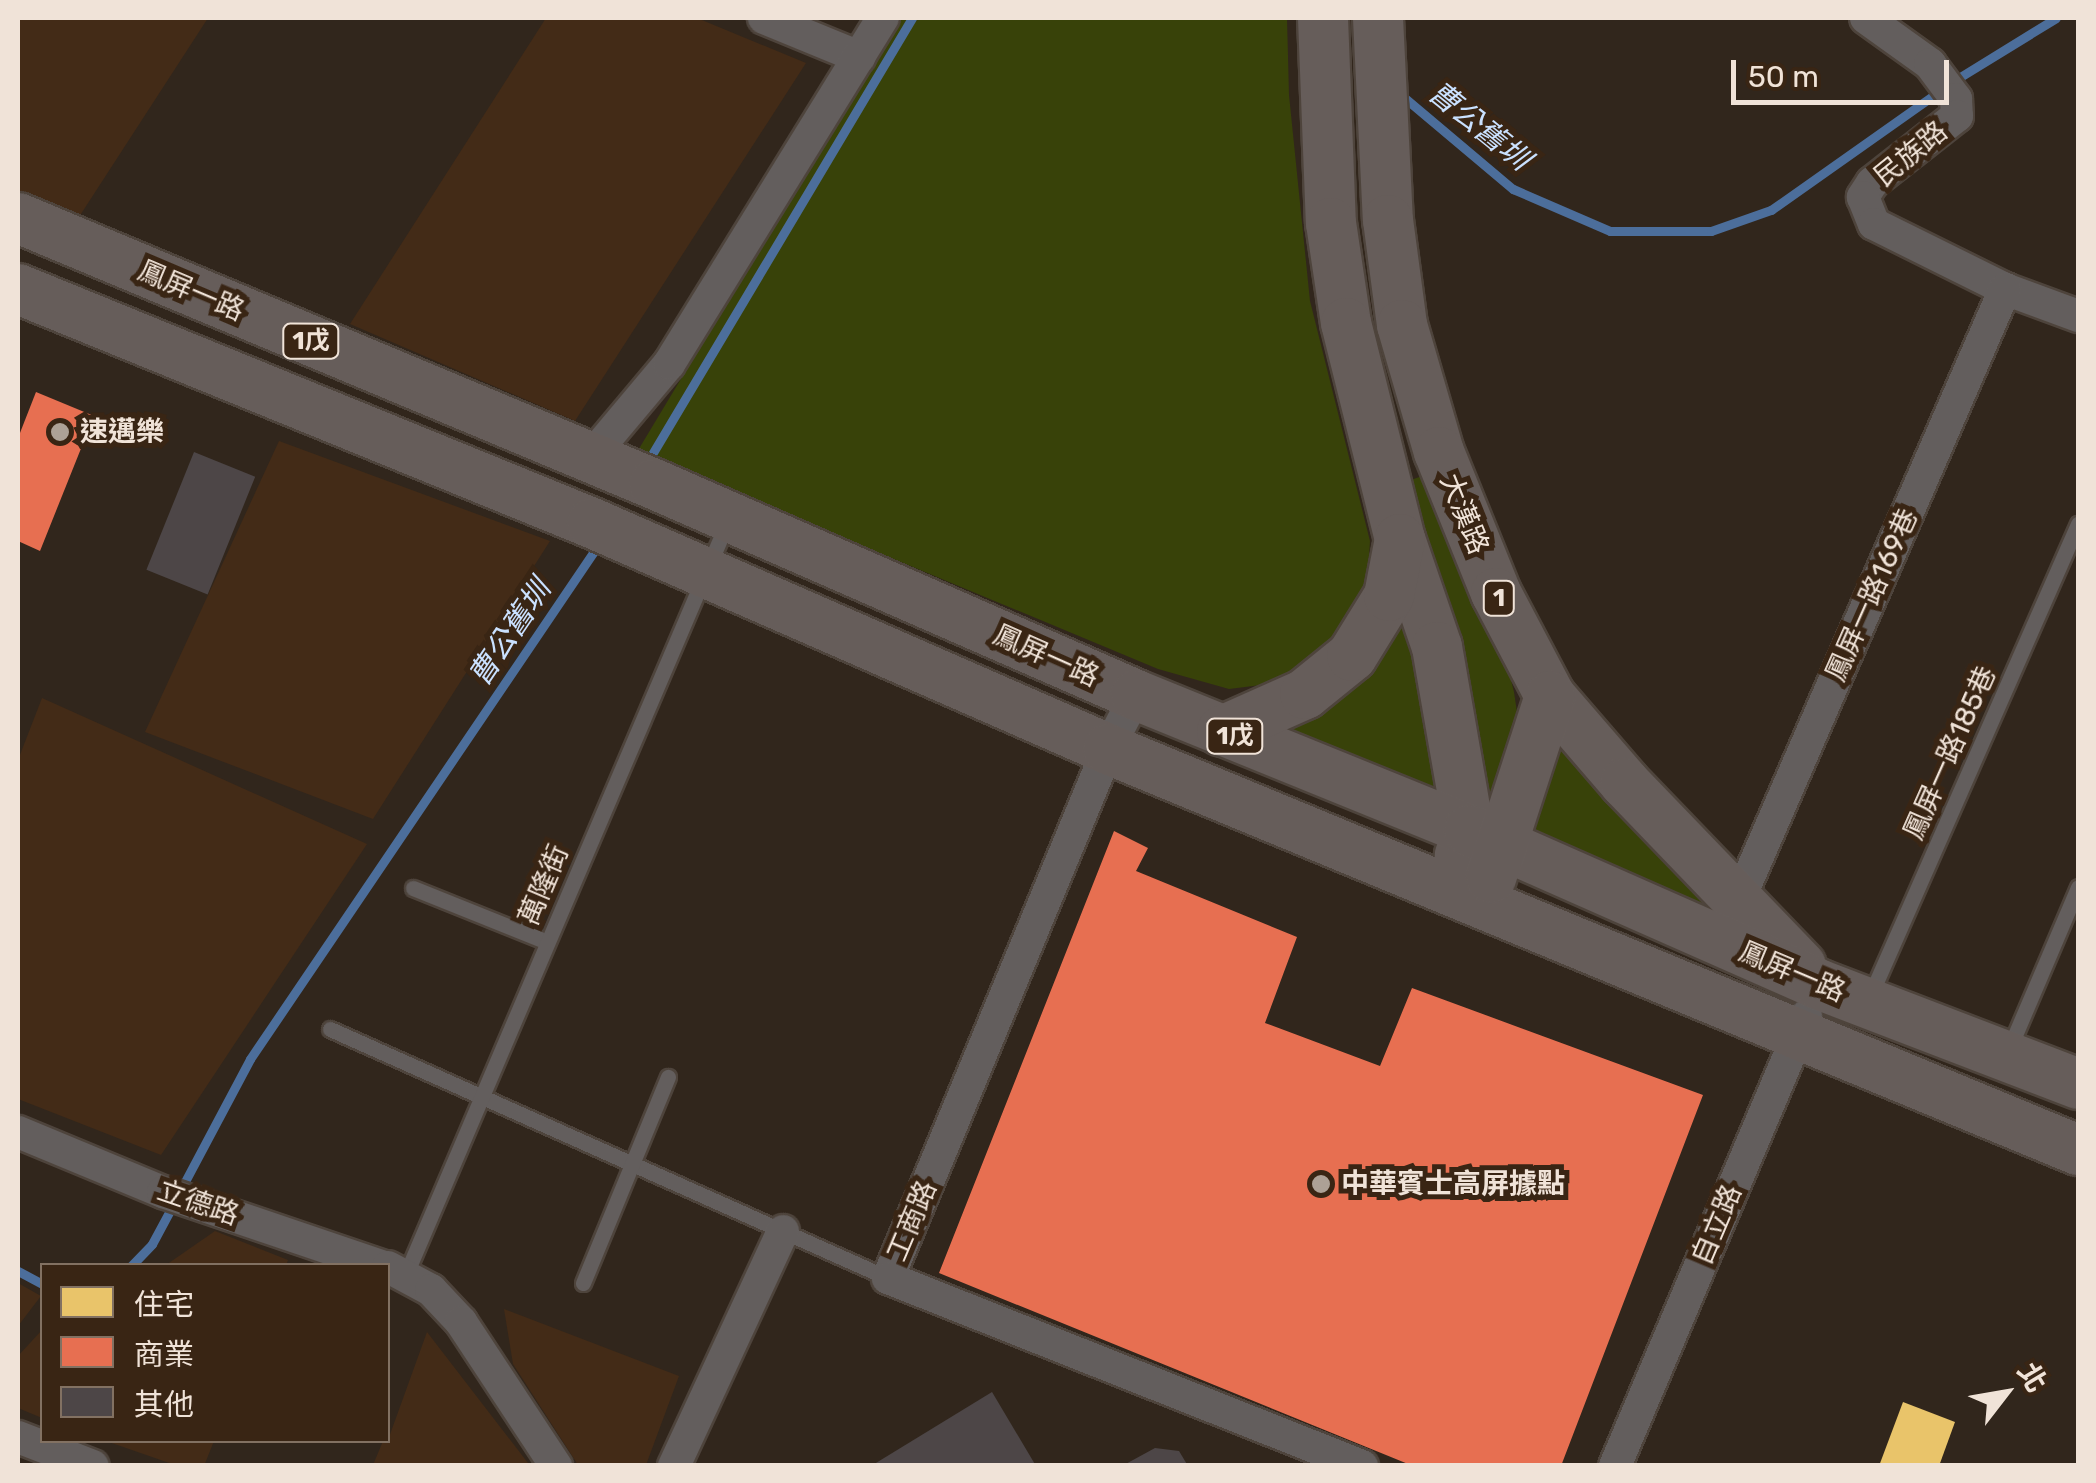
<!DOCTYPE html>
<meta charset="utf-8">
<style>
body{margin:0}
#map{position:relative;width:2096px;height:1483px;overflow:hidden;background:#31261c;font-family:Rubik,"Noto Sans TC",sans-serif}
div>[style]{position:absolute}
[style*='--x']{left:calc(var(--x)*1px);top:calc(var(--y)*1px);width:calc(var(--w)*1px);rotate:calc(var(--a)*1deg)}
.built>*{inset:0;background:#432b17}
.green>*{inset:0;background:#384209}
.homes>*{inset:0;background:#e9c46a}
.shops>*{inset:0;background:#e76f51}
.stream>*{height:9px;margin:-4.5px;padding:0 4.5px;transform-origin:4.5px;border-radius:4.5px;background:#4c6e9b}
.building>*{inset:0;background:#4d4647;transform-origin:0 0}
.roads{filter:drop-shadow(2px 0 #4e443c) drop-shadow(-2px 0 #4e443c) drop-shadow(0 2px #4e443c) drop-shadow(0 -2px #4e443c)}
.service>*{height:15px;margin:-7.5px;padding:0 7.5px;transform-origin:7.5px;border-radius:7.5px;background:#635e5d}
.minor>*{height:32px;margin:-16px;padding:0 16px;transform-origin:16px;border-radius:16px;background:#635e5d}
.primary>*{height:50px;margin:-25px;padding:0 25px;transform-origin:25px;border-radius:25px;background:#665d5a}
.dots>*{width:28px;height:28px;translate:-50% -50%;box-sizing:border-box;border:5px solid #392514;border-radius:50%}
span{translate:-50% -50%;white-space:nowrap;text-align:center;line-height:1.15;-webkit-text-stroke:10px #392514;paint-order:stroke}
.shield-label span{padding:2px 8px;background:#392514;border:2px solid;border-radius:8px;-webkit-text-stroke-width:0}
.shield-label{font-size:25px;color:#f0e3d8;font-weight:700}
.street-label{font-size:28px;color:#f0e3d8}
.poi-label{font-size:28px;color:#f0e3d8;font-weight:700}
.left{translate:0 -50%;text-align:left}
.water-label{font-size:30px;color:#cae1ff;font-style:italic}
.frame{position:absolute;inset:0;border:20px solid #f0e3d8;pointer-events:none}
.legend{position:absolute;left:40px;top:1263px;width:350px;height:180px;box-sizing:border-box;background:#392514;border:2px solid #827162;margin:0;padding:12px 18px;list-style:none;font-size:30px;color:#f0e3d8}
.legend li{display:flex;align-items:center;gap:20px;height:50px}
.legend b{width:50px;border:2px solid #827162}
.north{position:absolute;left:1956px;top:1343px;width:100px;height:100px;-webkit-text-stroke:8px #392514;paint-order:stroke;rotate:59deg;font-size:28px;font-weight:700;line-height:40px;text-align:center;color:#f0e3d8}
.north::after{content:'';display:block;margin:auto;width:35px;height:45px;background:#f0e3d8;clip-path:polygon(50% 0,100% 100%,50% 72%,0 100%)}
.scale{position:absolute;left:1731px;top:60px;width:218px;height:45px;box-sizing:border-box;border:5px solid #f0e3d8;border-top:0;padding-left:12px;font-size:30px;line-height:35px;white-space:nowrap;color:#f0e3d8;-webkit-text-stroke:8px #392514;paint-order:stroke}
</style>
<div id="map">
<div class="built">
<div style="clip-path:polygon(18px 18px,208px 18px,79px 217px,18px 193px)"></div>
<div style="clip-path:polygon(546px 18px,697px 18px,806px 63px,575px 421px,350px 324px)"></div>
<div style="clip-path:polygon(279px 441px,550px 541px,373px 819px,145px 732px)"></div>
<div style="clip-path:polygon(42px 698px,367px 844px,161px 1155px,18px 1099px,18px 760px)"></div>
<div style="clip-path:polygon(215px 1231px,288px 1260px,286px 1265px,166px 1265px)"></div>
<div style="clip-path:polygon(18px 1283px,41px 1296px,18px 1326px)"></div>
<div style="clip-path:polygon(504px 1309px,679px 1376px,646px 1465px,578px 1465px,513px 1364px)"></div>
<div style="clip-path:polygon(42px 1330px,42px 1418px,18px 1408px,18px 1356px)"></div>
<div style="clip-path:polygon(427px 1332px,528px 1463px,527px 1465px,373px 1465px,383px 1441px,388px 1440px)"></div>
<div style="clip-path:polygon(106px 1441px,214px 1441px,204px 1466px,175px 1465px)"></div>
</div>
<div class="green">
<div style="clip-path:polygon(898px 18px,1287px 18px,1289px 95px,1310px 301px,1370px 541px,1367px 588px,1341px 637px,1301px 672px,1261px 685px,1229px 689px,1158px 669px,637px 452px)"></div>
<div style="clip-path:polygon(1425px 475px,1507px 664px,1514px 692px,1518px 719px,1497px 826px,1479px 818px,1446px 598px,1408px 481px)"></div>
<div style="clip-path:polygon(1404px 594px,1440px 803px,1257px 730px)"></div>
<div style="clip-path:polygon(1559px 733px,1716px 912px,1528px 841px)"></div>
</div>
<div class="homes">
<div style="clip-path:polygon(1903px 1402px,1955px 1422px,1939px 1466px,1879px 1466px)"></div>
</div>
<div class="shops">
<div style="clip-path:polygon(36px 392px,94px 416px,40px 551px,18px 541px,18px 438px)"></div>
<div style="clip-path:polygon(1114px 831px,1148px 848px,1136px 871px,1297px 937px,1265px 1023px,1380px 1066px,1412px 988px,1703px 1095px,1561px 1466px,1413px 1466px,939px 1273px)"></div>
</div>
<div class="stream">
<div style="--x:1952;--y:82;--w:122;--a:-31.6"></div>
<div style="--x:1400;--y:94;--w:148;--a:40.1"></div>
<div style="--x:1513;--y:189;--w:106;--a:23.4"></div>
<div style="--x:1610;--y:231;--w:101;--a:0"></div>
<div style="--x:1711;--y:231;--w:64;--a:-19.3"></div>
<div style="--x:1771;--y:210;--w:207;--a:-35.2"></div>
<div style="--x:645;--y:466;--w:522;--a:-59.21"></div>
<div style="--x:181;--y:1189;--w:147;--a:-62"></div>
<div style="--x:250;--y:1059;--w:622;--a:-55.88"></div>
<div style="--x:131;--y:1266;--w:30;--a:-46"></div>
<div style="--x:152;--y:1244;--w:47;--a:-61.8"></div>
<div style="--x:18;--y:1271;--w:27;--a:28"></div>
</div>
<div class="building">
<div style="left:194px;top:452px;width:66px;height:127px;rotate:22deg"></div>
<div style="clip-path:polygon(992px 1392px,1036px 1466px,871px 1466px)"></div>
<div style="clip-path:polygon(1155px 1448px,1179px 1451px,1188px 1466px,1122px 1466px)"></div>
</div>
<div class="roads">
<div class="service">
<div style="--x:413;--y:888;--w:144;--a:21.9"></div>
<div style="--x:1870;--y:996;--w:516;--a:-66.22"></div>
<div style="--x:330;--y:1029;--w:611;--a:24.05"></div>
<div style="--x:2009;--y:1049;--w:176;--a:-66.9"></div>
<div style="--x:406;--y:1274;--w:817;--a:-66.86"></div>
<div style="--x:583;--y:1283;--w:223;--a:-67.6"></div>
</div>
<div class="minor">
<div style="--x:764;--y:18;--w:103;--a:22.3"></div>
<div style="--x:1866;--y:18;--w:79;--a:35.7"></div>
<div style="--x:1930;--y:64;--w:44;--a:53.4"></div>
<div style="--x:1956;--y:99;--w:17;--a:87"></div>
<div style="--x:1957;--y:116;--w:108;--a:141.8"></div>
<div style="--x:1872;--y:183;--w:17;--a:123"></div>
<div style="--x:1863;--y:197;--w:29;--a:68"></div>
<div style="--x:1874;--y:224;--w:146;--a:26.4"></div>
<div style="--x:2005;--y:289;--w:78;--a:20.3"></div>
<div style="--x:590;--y:458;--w:123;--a:-50"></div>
<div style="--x:669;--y:364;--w:407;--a:-58.3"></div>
<div style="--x:1136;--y:695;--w:61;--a:117.4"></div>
<div style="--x:1108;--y:749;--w:573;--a:112.58"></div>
<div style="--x:888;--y:1278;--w:510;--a:21.63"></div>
<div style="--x:1738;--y:902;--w:669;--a:-66.46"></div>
<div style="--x:18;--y:1132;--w:157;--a:22.5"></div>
<div style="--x:163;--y:1192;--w:231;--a:18.7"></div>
<div style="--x:388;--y:1267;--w:49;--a:28.1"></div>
<div style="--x:431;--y:1290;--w:44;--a:46.8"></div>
<div style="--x:461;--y:1322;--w:173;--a:56.6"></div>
<div style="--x:18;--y:1437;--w:80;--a:21.1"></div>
<div style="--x:674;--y:1466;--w:259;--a:-65.1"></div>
<div style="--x:1615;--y:1466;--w:489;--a:-67"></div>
</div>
<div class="primary">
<div style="--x:1323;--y:18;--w:205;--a:87.8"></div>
<div style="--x:1331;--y:223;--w:101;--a:81.5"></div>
<div style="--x:1346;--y:323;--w:223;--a:76"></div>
<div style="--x:1400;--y:539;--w:114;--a:71.1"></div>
<div style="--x:1437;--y:647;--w:186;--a:80.1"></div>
<div style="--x:1469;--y:830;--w:27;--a:110"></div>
<div style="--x:1378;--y:18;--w:202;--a:87.2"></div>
<div style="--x:1388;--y:220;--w:106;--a:82.4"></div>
<div style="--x:1402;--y:325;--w:132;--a:73.8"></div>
<div style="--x:1439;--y:452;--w:152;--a:68"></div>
<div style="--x:1496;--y:593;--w:116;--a:62.3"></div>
<div style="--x:1550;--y:696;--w:115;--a:49.2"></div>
<div style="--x:1625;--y:783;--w:254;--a:46.1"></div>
<div style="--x:18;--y:218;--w:689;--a:22.7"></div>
<div style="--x:654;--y:484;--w:526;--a:23.64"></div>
<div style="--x:1136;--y:695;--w:359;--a:22.1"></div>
<div style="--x:1469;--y:830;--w:381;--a:23.8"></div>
<div style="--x:1818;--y:984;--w:279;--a:21"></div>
<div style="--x:18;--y:289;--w:620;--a:22.18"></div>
<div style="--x:592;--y:523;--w:563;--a:23.65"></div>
<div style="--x:1108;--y:749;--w:1050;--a:22.46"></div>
<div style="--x:1222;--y:731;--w:91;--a:-24"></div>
<div style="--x:1305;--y:694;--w:60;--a:-39"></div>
<div style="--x:1352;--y:656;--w:70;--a:-58.3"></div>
<div style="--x:1389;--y:596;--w:58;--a:-79.1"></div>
<div style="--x:1491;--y:878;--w:191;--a:-72"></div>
</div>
</div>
<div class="dots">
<div style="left:60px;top:432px;background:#ada196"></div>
<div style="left:1321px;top:1184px;background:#ada196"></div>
</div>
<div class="shield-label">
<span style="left:311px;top:341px">1戊</span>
<span style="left:1499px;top:598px">1</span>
<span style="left:1235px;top:736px">1戊</span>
</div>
<div class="street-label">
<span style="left:1911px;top:154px;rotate:-39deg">民族路</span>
<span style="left:191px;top:291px;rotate:23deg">鳳屏一路</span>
<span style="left:1464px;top:514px;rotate:68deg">大漢路</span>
<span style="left:1872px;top:595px;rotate:-66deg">鳳屏一路169巷</span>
<span style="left:1046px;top:656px;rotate:24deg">鳳屏一路</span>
<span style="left:1950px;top:753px;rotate:-66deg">鳳屏一路185巷</span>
<span style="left:544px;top:885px;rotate:-67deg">萬隆街</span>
<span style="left:1792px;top:972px;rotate:23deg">鳳屏一路</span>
<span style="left:198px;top:1203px;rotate:19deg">立德路</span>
<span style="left:912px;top:1221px;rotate:-67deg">工商路</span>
<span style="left:1717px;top:1225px;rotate:-67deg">自立路</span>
</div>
<div class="poi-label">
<span class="left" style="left:80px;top:432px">速邁樂</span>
<span class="left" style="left:1341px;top:1184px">中華賓士高屏據點</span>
</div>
<div class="water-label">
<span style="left:1479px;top:126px;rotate:39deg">曹公舊圳</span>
<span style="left:510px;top:633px;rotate:-56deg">曹公舊圳</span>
</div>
<div class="frame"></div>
<ul class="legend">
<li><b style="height:28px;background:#e9c46a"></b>住宅</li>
<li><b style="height:28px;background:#e76f51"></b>商業</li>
<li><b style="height:28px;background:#4d4647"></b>其他</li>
</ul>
<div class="north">北</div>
<div class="scale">50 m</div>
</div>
